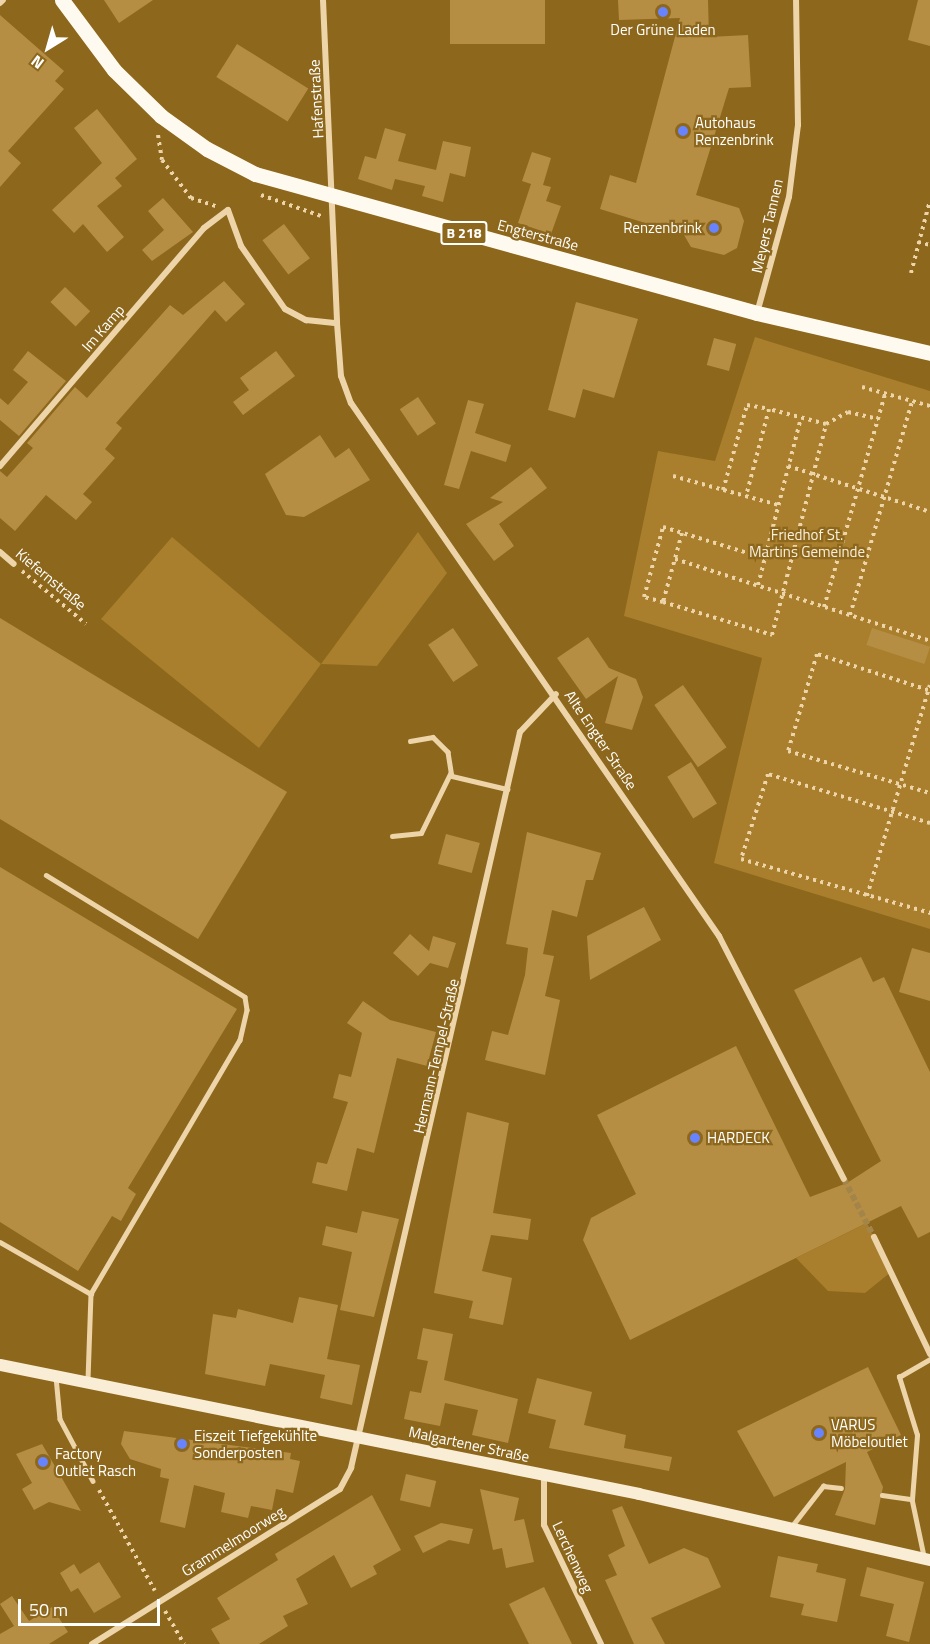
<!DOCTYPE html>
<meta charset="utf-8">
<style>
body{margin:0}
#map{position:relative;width:930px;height:1644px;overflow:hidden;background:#8d671c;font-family:"Titillium Web",sans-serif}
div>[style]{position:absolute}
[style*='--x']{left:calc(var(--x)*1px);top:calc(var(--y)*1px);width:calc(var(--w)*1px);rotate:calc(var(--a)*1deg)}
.green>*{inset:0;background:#a97e2c}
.building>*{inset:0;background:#b58e44;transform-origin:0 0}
.street-tunnel>*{height:6px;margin-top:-3px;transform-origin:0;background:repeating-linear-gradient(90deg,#a48549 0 6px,transparent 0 9px)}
.path>*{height:4px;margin-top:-2px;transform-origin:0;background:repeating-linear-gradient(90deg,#edd5a9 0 3px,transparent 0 7.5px)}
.lane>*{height:4.5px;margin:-2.25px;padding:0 2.25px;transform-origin:2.25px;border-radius:2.25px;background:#edd5a9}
.street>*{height:6px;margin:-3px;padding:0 3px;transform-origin:3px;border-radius:3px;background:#edd5a9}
.secondary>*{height:12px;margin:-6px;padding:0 6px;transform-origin:6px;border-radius:6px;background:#f9edd5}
.primary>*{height:15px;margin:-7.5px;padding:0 7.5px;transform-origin:7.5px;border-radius:7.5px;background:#fffaef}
.dots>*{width:16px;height:16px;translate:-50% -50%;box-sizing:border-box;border:3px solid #8d671c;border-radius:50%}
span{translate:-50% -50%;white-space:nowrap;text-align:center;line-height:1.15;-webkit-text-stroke:4.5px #8d671c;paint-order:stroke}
.shield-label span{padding:2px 4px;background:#8d671c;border:2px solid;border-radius:4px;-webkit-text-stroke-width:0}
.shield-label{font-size:14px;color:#fff;font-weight:700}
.poi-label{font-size:15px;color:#fff}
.left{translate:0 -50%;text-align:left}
.right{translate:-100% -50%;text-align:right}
.street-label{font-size:15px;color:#fff}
.park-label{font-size:15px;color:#faefda}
.north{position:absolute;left:18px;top:18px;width:60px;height:60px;-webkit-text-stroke:4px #8d671c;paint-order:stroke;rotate:217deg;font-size:16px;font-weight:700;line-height:24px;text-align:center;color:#fff}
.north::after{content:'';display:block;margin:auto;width:21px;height:27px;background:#fff;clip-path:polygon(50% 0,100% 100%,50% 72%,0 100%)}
.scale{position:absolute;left:18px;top:1599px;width:142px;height:27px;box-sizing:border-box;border:3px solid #fff;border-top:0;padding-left:8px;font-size:18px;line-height:21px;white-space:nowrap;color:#fff;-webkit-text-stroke:4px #8d671c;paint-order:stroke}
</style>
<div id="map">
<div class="green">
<div style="clip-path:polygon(755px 337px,930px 391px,930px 929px,714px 863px,762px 658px,624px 616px,658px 451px,715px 461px)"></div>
<div style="clip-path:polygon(418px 532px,447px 573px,377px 666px,321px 664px,259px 748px,101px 619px,172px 537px,321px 664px)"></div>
<div style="clip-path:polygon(867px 1223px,891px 1272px,865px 1293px,828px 1291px,796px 1258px)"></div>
</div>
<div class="building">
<div style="clip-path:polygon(104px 0,153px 0,119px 23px)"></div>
<div style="left:450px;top:0;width:95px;height:44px"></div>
<div style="clip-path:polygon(618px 0,708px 0,709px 37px,748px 35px,751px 87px,729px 88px,696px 195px,739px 208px,744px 221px,737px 248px,724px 255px,691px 247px,684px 235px,600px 209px,610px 175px,636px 183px,680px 18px,619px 20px)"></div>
<div style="clip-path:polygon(918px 0,930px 0,930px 46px,908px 40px)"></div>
<div style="clip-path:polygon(0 15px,64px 71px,55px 81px,64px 89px,8px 151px,21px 163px,0 187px)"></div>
<div style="left:237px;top:44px;width:84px;height:39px;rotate:32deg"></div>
<div style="clip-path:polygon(97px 109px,137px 159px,115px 178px,122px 186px,97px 206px,124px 237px,107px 252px,83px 224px,74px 233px,52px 210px,102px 163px,74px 128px)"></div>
<div style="clip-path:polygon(385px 128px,406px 134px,398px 161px,436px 170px,443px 141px,471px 147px,465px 177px,450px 173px,443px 202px,422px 196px,425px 186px,395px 179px,392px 190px,358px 179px,365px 156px,376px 159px)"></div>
<div style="clip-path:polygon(532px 152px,551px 158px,543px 185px,551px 187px,546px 201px,561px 206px,551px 234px,518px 223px,531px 184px,522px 181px)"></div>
<div style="clip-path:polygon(163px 198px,193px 232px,152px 261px,142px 250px,164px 230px,148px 211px)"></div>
<div style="left:284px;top:224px;width:43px;height:27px;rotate:53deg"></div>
<div style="clip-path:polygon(224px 281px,245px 304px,226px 322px,215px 310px,116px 423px,122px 428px,105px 449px,115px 458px,83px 494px,92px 502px,76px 520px,46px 495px,15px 531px,0 518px,0 471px,7px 477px,33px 448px,27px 443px,75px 387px,87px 398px,170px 305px,183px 315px)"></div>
<div style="left:65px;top:287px;width:35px;height:21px;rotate:44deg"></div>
<div style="clip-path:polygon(576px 302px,638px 319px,614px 398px,583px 389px,575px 418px,548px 410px)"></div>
<div style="left:714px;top:338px;width:23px;height:28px;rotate:15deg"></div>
<div style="clip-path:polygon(28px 351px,66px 381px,19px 436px,0 420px,0 398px,8px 405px,28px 382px,13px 370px)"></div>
<div style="clip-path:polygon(276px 351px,295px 376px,243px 415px,233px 402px,249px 390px,240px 378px)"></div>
<div style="left:418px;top:397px;width:32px;height:22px;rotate:56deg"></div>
<div style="clip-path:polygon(468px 400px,484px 404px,475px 433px,511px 445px,506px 462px,471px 451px,459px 489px,444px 485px)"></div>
<div style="clip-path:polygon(320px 435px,335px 458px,349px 448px,370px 480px,304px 517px,286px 515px,265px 474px)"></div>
<div style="clip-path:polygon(531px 467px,547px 488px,499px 524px,514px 546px,494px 561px,466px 524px,503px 502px,490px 498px)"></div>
<div style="clip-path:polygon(0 618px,287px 792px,198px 939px,0 819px)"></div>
<div style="left:453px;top:628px;width:45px;height:30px;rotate:56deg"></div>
<div style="left:872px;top:628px;width:61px;height:18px;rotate:18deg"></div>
<div style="clip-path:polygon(588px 637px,609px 668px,636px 679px,643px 697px,632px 730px,605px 723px,618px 676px,586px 699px,557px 658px)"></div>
<div style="left:683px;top:685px;width:76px;height:35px;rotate:55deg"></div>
<div style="left:691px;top:762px;width:49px;height:28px;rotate:58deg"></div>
<div style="clip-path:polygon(527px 832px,601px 853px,593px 880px,586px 880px,577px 917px,552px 910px,543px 954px,554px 956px,545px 996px,560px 1000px,545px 1075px,485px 1060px,492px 1031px,508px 1035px,525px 975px,528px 948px,506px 944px)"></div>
<div style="left:446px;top:834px;width:35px;height:31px;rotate:15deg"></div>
<div style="clip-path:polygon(0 867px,237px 1009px,128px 1188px,136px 1194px,121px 1221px,112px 1216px,78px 1271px,0 1222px)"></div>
<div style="clip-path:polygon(644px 907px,661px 940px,590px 980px,587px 936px)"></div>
<div style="clip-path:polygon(410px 934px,429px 951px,433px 936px,456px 943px,448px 968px,430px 963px,418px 976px,393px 953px)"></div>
<div style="clip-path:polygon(912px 948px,930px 953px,930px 1001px,899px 992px)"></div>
<div style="clip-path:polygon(861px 957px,873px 982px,884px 977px,930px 1072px,930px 1232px,918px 1238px,901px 1206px,630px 1340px,583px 1240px,591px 1218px,636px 1194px,597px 1115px,736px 1046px,810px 1197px,847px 1183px,881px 1161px,794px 990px)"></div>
<div style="clip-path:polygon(363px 1001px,390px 1020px,436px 1032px,427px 1066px,397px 1058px,374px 1153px,357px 1148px,347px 1191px,312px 1183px,317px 1162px,327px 1164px,348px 1102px,333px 1098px,339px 1074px,351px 1077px,362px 1033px,347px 1023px)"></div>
<div style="clip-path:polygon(467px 1112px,509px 1123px,493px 1213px,531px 1219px,528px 1240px,491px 1235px,482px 1271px,512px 1278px,503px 1325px,469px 1318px,473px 1301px,434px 1293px)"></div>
<div style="clip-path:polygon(362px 1211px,399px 1219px,374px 1317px,340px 1310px,352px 1252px,322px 1245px,326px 1226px,357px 1233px)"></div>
<div style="clip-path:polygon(299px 1297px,338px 1305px,327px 1359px,360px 1365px,352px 1405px,320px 1398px,325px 1375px,270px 1364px,265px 1386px,205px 1374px,213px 1314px,236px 1318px,238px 1309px,293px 1323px)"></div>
<div style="clip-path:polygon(423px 1328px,453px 1334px,444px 1380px,518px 1399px,508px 1443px,472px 1435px,478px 1410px,445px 1403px,440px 1426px,404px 1419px,410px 1391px,421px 1393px,428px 1361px,417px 1359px)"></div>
<div style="clip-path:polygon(868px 1367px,901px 1435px,867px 1452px,883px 1487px,875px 1525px,835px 1515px,845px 1489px,846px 1462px,774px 1497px,737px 1431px)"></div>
<div style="clip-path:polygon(537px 1378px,592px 1392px,584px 1425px,626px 1435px,624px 1448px,672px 1457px,669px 1471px,549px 1448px,556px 1420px,528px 1413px)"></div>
<div style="clip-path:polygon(124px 1431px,291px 1453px,290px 1459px,300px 1461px,293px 1493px,276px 1489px,272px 1510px,251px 1506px,248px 1518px,221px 1512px,225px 1493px,194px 1485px,185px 1528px,160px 1522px,169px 1479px,160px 1477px,161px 1469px,130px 1459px,121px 1444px)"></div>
<div style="clip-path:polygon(42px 1444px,81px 1511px,49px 1502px,34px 1510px,22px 1489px,32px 1483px,16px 1454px)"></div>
<div style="left:406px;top:1474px;width:31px;height:27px;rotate:13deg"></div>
<div style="clip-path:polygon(480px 1489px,519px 1498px,514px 1521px,524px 1519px,534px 1562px,506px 1568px,502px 1548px,493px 1550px)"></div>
<div style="clip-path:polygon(372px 1495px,401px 1550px,373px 1566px,377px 1574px,351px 1588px,334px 1555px,296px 1579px,308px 1604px,283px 1616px,288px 1626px,259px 1644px,220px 1644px,211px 1629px,230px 1619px,217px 1598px,278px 1560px,275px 1554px)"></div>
<div style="clip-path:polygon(622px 1506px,649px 1564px,684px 1548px,708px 1558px,721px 1587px,651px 1618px,665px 1644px,634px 1644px,605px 1580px,617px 1575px,608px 1555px,625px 1546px,612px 1510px)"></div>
<div style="clip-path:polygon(441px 1523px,473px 1529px,469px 1544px,449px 1540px,423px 1553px,414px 1536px)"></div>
<div style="clip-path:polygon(778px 1556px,818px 1564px,816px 1572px,846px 1579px,837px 1622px,801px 1615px,804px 1604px,770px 1597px)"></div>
<div style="clip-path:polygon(99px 1562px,121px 1597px,94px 1613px,78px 1588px,71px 1592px,60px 1573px,74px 1564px,80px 1574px)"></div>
<div style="clip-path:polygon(867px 1567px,924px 1582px,909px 1642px,886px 1636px,894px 1604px,860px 1596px)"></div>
<div style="clip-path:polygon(544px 1587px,572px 1644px,529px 1644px,509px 1604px)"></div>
<div style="clip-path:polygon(12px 1596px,29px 1621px,52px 1607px,68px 1632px,49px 1644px,0 1644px,0 1634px,14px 1626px,0 1604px)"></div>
</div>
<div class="street-tunnel">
<div style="--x:844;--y:1179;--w:65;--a:62.7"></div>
</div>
<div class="path">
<div style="--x:158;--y:135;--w:25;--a:81"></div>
<div style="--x:162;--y:160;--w:48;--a:52.7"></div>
<div style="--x:191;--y:198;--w:26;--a:18"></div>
<div style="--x:261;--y:195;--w:64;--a:19.3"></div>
<div style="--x:918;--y:242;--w:12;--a:14"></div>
<div style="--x:911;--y:273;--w:75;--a:-75.4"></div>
<div style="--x:862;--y:387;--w:71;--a:15.6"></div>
<div style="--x:826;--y:424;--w:25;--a:-29"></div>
<div style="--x:848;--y:412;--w:31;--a:13"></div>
<div style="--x:788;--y:466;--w:149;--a:17.9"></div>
<div style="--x:673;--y:476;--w:109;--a:15.4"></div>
<div style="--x:723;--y:490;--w:88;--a:-74.2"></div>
<div style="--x:747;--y:405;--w:22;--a:10"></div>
<div style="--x:682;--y:533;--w:72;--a:105.4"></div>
<div style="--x:663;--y:602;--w:114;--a:16.8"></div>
<div style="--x:772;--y:635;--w:218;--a:-75.6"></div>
<div style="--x:826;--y:424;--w:59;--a:-165.3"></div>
<div style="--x:769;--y:409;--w:90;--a:104.8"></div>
<div style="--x:675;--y:559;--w:268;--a:17.8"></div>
<div style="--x:22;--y:571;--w:83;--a:39.6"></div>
<div style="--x:758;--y:585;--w:172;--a:-75.6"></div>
<div style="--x:663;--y:602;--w:20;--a:-165"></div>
<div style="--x:644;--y:597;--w:73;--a:-74.8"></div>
<div style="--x:663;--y:527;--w:106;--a:17.1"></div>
<div style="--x:824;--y:607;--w:222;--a:-74"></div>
<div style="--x:850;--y:615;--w:223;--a:-73.8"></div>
<div style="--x:928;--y:690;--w:117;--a:-162"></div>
<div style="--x:817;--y:654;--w:101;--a:106.6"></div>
<div style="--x:788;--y:751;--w:148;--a:16.5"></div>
<div style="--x:930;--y:823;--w:169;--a:-163.2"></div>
<div style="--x:768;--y:774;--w:89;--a:107.6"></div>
<div style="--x:741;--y:859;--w:197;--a:15.9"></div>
<div style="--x:867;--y:896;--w:220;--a:-73.4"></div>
<div style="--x:99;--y:1490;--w:115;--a:61"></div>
<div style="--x:165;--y:1611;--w:38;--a:60"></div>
</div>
<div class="lane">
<div style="--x:410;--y:741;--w:23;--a:-10"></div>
<div style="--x:433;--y:737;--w:21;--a:45"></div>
<div style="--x:448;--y:752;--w:24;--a:81"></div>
<div style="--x:452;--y:776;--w:57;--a:13.3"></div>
<div style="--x:392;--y:836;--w:29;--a:-6"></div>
<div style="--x:421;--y:833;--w:66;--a:-63.8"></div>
<div style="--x:46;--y:875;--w:233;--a:31.5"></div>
<div style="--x:245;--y:997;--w:13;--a:81"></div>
<div style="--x:247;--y:1010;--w:31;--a:103"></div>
<div style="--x:240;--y:1040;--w:294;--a:120.4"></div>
<div style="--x:91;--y:1294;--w:86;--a:92"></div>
<div style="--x:0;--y:1242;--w:105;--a:29.7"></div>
<div style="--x:56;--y:1377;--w:42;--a:84.6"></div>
<div style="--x:60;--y:1419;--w:70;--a:62"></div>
<div style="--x:882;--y:1495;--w:30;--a:8"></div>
<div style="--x:912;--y:1499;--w:58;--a:78.1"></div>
<div style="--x:912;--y:1499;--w:64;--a:-85.5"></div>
<div style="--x:917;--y:1435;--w:61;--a:-107.2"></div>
<div style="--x:899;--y:1377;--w:36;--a:-30"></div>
<div style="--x:792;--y:1526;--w:51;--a:-52.2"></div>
<div style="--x:823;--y:1486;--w:18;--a:6"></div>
</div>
<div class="street">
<div style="--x:323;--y:0;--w:323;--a:87.5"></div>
<div style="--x:337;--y:323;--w:53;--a:85.7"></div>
<div style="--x:341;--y:376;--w:29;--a:70"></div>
<div style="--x:351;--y:403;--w:648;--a:55.38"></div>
<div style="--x:719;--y:936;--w:273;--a:62.8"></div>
<div style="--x:0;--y:3;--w:4;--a:-45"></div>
<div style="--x:757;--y:313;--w:120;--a:-74.6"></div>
<div style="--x:789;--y:197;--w:73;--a:-82.9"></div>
<div style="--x:798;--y:125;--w:125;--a:-90.9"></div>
<div style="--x:0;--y:466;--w:313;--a:-49.4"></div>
<div style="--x:204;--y:228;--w:30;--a:-37"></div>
<div style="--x:228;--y:210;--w:38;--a:70"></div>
<div style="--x:241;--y:246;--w:77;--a:55.1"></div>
<div style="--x:285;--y:309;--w:24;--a:28"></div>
<div style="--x:306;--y:320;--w:31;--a:6"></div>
<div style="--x:0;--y:552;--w:18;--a:41"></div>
<div style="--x:874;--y:1237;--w:130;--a:64.4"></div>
<div style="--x:544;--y:1475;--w:50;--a:90"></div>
<div style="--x:544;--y:1525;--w:132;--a:64.4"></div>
<div style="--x:92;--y:1644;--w:292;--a:-32"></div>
<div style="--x:340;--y:1489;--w:24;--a:-62"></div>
<div style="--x:351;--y:1468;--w:755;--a:-77.07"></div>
<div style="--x:520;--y:732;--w:52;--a:-46.5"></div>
</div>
<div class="secondary">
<div style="--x:0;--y:1365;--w:652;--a:11.41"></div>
<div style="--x:639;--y:1494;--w:298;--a:12.8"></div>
</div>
<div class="primary">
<div style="--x:62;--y:0;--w:87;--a:53.4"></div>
<div style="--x:114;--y:70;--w:66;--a:44.4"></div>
<div style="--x:161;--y:116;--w:57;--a:35.7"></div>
<div style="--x:207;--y:149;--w:54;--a:27.5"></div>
<div style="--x:255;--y:174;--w:521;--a:15.48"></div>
<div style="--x:757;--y:313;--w:178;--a:13"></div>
</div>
<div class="dots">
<div style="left:663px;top:12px;background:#6783fd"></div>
<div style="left:683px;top:131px;background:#6783fd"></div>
<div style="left:714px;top:228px;background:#6783fd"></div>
<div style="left:695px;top:1138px;background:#6783fd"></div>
<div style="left:819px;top:1433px;background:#6783fd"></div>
<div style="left:182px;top:1444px;background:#6783fd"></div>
<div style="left:43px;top:1462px;background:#6783fd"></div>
</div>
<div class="shield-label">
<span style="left:464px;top:233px">B 218</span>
</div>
<div class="poi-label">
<span style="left:663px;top:30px">Der Grüne Laden</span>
<span class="left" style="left:695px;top:131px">Autohaus<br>Renzenbrink</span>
<span class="right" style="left:702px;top:228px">Renzenbrink</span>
<span class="left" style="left:707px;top:1138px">HARDECK</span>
<span class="left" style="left:831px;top:1433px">VARUS<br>Möbeloutlet</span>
<span class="left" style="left:194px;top:1444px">Eiszeit Tiefgekühlte<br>Sonderposten</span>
<span class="left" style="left:55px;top:1462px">Factory<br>Outlet Rasch</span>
</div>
<div class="street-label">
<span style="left:316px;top:99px;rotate:-93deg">Hafenstraße</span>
<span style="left:767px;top:226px;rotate:-77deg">Meyers Tannen</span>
<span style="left:538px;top:235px;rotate:15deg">Engterstraße</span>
<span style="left:103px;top:328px;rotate:-49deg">Im Kamp</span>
<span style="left:51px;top:579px;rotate:40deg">Kiefernstraße</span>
<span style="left:601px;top:740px;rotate:56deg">Alte Engter Straße</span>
<span style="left:436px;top:1056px;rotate:-77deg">Hermann-Tempel-Straße</span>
<span style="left:469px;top:1444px;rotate:12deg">Malgartener Straße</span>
<span style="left:233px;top:1541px;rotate:-32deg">Grammelmoorweg</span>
<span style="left:573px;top:1557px;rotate:65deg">Lerchenweg</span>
</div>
<div class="park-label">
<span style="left:807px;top:543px">Friedhof St.<br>Martins Gemeinde</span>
</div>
<div class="north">N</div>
<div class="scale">50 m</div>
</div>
